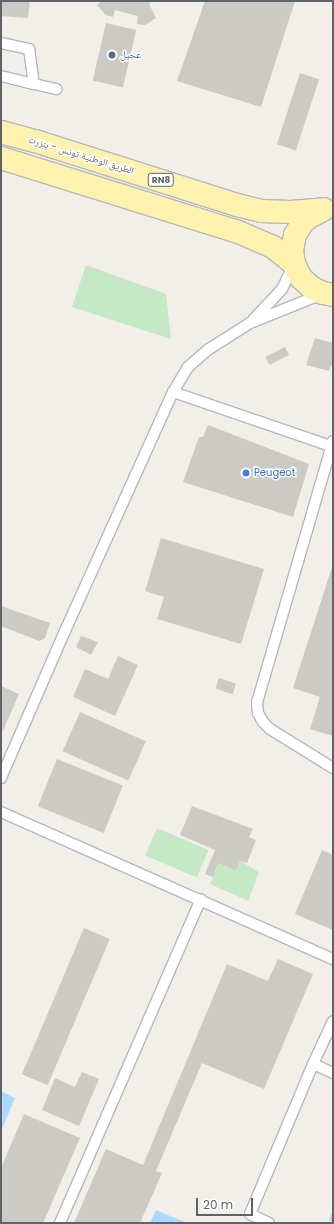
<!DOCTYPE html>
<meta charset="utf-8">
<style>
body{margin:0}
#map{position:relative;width:334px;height:1224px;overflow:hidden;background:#f1efe8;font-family:Poppins,"Noto Naskh Arabic",sans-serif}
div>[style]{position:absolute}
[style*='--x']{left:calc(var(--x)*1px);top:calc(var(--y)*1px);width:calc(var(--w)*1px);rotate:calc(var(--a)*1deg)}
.green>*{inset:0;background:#c5e8c5;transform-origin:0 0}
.water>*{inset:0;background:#aadaff}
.building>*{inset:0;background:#cccac5;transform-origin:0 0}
.roads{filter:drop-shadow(1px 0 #b5b8bc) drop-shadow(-1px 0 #b5b8bc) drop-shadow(0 1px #b5b8bc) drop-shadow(0 -1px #b5b8bc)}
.service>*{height:10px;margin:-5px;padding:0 5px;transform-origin:5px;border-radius:5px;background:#fff}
.primary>*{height:22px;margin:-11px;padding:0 11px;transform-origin:11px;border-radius:11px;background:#fff2af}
.dots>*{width:11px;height:11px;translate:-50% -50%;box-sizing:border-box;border:2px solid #fff;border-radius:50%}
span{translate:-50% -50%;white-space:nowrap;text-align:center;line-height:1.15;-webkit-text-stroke:3px #fff;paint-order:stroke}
.shield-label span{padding:1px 3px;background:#fff;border:1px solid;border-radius:3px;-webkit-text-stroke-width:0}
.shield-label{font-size:9px;color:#5f6368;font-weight:700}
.service-label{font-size:10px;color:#4e5e75}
.left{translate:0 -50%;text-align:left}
.street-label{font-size:10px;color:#5f6368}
.shop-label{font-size:10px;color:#366cbe}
.frame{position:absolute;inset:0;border:2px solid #5f6368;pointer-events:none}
.scale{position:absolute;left:196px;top:1198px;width:57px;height:18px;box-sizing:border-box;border:2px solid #5f6368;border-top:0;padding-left:5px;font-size:12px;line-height:14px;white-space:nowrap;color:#5f6368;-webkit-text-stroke:3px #fff;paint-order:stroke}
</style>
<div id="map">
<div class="green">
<div style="clip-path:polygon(86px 265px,166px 294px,171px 339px,72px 307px)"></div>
<div style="left:157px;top:828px;width:56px;height:30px;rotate:23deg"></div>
<div style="clip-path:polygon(240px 861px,259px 872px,248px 901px,210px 884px,218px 863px,236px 871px)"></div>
</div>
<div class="water">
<div style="clip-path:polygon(1px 1091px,15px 1098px,1px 1131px)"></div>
<div style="clip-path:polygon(156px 1210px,187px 1223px,150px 1223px)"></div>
</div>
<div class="building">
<div style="clip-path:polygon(1px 1px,30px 1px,28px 18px,1px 16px)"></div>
<div style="clip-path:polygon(101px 1px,150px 1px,149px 4px,156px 18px,145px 25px,137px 24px,138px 16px,115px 10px,113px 17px,106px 15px,97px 5px)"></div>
<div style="clip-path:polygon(205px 1px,295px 1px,261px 107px,177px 81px)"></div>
<div style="left:106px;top:23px;width:31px;height:59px;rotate:13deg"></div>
<div style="left:300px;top:73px;width:20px;height:75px;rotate:18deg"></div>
<div style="clip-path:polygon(315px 338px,333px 343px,333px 365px,331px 365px,329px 371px,306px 365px)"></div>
<div style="left:285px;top:347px;width:9px;height:22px;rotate:63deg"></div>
<div style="clip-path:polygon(208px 425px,309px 464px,293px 517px,183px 482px,199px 437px,203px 437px)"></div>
<div style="clip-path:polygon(161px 538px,264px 569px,241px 644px,157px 619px,164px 597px,145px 591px)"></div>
<div style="clip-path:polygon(333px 564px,333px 736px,310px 729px,320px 697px,293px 688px)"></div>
<div style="clip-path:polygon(1px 606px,50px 623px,45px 638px,39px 641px,1px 626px)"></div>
<div style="clip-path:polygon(81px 636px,98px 642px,91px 655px,76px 647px)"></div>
<div style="clip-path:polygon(118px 656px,138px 665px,115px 716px,73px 697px,85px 669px,108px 679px)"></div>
<div style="left:219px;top:678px;width:18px;height:11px;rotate:19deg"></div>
<div style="clip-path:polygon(1px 686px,19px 694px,1px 735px)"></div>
<div style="left:80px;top:712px;width:72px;height:43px;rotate:24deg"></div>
<div style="left:57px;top:759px;width:71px;height:51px;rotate:22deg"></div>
<div style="clip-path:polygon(192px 806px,253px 829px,249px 837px,256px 840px,247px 863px,240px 861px,236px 871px,218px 863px,213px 877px,205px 874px,215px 850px,180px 835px)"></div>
<div style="clip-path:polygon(322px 850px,333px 855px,333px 930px,295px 914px)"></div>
<div style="left:84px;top:928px;width:28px;height:159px;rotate:23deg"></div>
<div style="clip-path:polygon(278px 959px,313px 974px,264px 1089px,202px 1063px,156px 1171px,162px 1173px,140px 1223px,74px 1223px,106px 1149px,143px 1165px,227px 964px,268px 981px)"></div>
<div style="clip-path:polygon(82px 1072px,99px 1079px,79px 1126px,42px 1110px,55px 1078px,75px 1087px)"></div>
<div style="clip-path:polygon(24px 1114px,80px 1138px,43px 1223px,1px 1223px,1px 1168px)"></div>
<div style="clip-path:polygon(333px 1210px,333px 1222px,329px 1220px)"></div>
</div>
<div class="roads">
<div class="service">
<div style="--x:1;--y:43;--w:29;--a:12"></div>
<div style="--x:29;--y:49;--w:35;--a:82"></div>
<div style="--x:34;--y:84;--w:23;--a:13"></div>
<div style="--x:1;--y:76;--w:34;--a:14"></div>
<div style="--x:253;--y:320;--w:42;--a:-46.9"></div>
<div style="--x:282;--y:289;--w:28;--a:-64"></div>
<div style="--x:173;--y:392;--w:167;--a:18.9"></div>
<div style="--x:333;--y:441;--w:272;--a:106.2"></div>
<div style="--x:257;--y:702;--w:11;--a:85"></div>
<div style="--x:258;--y:713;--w:10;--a:61"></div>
<div style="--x:263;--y:722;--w:10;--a:45"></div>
<div style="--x:270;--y:729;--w:74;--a:31.8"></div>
<div style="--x:1;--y:778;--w:160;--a:-66.5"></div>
<div style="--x:65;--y:631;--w:262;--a:-65.7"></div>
<div style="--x:173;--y:392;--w:29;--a:-59"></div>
<div style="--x:188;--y:367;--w:28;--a:-41"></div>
<div style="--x:209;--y:349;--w:49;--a:-32.4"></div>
<div style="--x:250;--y:323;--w:78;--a:-21.9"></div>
<div style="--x:1;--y:812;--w:363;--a:23.9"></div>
<div style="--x:313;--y:1064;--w:22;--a:24"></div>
<div style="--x:60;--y:1223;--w:353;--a:-66.5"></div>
<div style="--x:269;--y:1223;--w:21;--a:-155"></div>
<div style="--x:250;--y:1214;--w:163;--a:-67.2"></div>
<div style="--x:313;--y:1064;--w:47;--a:-65.1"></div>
</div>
<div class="primary">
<div style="--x:1;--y:132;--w:35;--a:15"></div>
<div style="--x:35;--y:141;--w:212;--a:17.6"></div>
<div style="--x:237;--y:205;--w:25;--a:14"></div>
<div style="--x:261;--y:211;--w:30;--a:2"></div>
<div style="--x:291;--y:212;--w:33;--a:-5"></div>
<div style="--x:1;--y:158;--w:246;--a:17.3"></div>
<div style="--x:236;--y:231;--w:40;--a:23.4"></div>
<div style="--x:273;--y:247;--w:27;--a:39"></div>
<div style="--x:323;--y:210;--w:16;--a:153"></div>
<div style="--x:309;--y:217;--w:8;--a:140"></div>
<div style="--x:303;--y:222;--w:15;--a:122"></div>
<div style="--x:295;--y:235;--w:15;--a:101"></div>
<div style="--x:292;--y:250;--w:14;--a:82"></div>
<div style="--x:294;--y:264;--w:16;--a:63"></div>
<div style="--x:301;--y:278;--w:15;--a:42"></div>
<div style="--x:312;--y:288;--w:12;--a:24"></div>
<div style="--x:323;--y:293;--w:10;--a:11"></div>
</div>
</div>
<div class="dots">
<div style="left:112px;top:55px;background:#5c6f8a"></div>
<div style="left:246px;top:473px;background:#3f7fe0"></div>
</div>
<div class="shield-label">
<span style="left:161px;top:180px">RN8</span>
</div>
<div class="service-label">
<span class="left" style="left:120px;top:55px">عجيل</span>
</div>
<div class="street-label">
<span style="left:81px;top:155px;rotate:17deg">الطريق الوطنية تونس - بنزرت</span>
</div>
<div class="shop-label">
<span class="left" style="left:254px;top:473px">Peugeot</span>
</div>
<div class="frame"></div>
<div class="scale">20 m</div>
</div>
